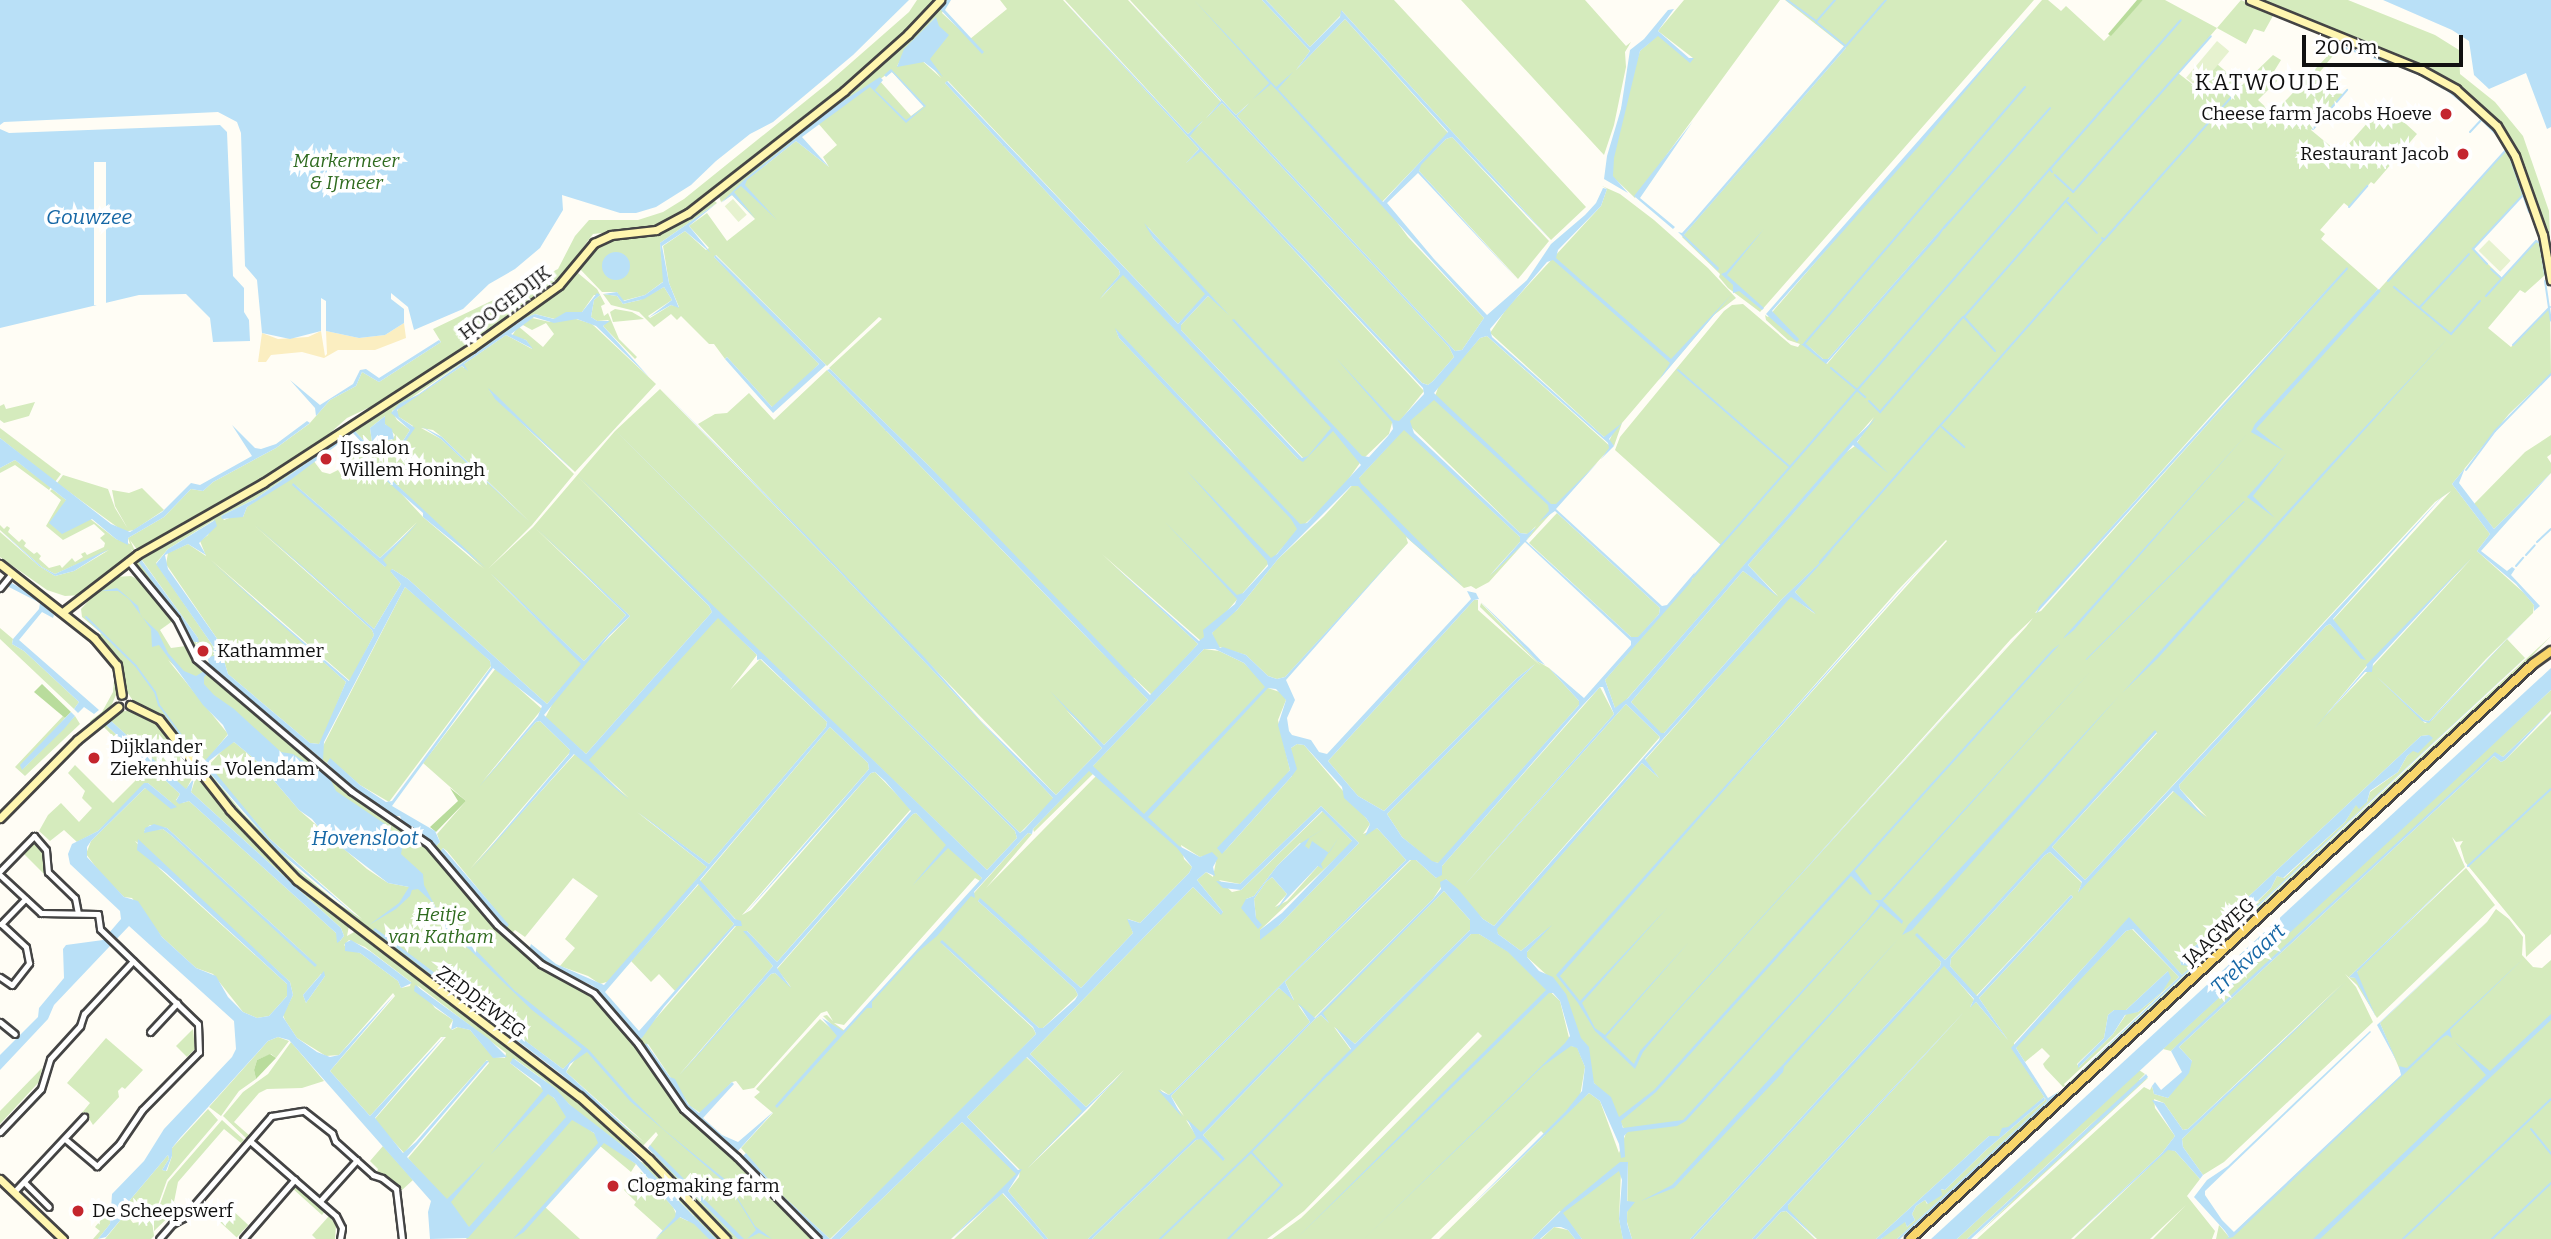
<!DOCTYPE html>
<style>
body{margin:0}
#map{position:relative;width:2551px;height:1239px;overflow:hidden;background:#fffdf5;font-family:Bitter,serif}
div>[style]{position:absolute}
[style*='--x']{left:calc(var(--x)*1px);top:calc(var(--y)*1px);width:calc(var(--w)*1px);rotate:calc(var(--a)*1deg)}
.green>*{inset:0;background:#d5ebbd;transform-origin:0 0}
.forest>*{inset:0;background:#b9dc9c}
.sand>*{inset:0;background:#fbeec1}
.pitch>*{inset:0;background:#e6f2cf;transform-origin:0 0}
.water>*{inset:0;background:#b9e0f7;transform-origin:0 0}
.round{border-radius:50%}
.pier>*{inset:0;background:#fffdf5;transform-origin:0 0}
.stream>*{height:2px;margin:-1px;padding:0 1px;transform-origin:1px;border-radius:1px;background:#b9e0f7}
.roads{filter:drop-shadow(2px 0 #444) drop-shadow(-2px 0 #444) drop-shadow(0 2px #444) drop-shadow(0 -2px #444)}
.street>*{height:5px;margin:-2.5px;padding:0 2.5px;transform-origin:2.5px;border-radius:2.5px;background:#fff}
.secondary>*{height:7px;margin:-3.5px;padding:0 3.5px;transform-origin:3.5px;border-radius:3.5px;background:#fff6b0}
.primary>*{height:8px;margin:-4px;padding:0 4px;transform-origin:4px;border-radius:4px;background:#f9d66b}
.dots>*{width:19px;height:19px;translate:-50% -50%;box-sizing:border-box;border:4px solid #fff;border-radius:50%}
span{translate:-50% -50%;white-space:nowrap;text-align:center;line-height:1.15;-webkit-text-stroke:7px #fff;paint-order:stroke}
.poi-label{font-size:19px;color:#111}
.right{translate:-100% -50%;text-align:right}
.left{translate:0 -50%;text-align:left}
.park-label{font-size:19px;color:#2f6b1f;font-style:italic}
.street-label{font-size:19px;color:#111}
.water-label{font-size:21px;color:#1768a6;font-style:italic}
.quarter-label{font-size:23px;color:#111;letter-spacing:2px}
.scale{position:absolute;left:2302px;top:35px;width:161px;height:32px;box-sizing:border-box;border:4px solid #111;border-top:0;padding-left:9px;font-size:21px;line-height:24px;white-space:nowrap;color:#111;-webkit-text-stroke:5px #fff;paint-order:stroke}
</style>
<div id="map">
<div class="green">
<div style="clip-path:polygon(917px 0,936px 0,871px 65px,692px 208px,658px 227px,593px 234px,557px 283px,458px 354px,371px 411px,368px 408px,347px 418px,321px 441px,248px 490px,138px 551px,130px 540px,136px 553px,131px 549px,134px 554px,81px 595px,65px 596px,47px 590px,0 557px,0 532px,39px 566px,55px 576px,74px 571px,109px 550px,55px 574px,42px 567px,0 530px,0 525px,4px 529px,7px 526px,10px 528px,8px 532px,19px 542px,22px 539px,26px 543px,24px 546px,34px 554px,37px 552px,41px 556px,39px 559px,49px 568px,60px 565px,62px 568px,72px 558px,75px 562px,83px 557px,81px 554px,85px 552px,87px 555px,104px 547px,105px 543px,100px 538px,105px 534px,94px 524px,63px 540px,46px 526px,61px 500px,50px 491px,52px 489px,116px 539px,130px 544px,128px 538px,164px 517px,191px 489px,203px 491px,213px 482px,276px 448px,309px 424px,330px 400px,356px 386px,362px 372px,379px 382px,441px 342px,433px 329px,558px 269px,575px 236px,589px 220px,638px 220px,663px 212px,684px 199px,828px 83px,909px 12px)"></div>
<div style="clip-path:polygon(evenodd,944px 0,950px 0,942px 13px,970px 39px,1007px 9px,1000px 0,1063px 0,1199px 149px,1186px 163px,1201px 150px,1424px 391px,1399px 422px,1392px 423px,1389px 434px,1362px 460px,1338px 494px,1296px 532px,1201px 641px,1102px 554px,1198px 644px,1152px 695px,1134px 678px,1125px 676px,1148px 700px,1104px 745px,1066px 710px,1102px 748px,1056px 795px,698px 424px,715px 414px,727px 413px,749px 393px,774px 420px,827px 370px,1107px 658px,928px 465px,829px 368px,882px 319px,879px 317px,827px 366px,716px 255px,714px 257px,819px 364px,776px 407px,772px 407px,727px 357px,725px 359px,714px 344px,709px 344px,681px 316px,677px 320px,671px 314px,654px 327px,639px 312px,611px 305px,603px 294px,617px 296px,623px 304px,640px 300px,664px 287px,672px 300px,648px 316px,650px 318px,671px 305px,679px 307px,669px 283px,663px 246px,685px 231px,706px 250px,709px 248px,689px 226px,707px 213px,727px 241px,755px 219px,732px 195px,721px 202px,718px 194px,860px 82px,916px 31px,944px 0,935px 18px,923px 56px,941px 78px,919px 58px,897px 66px,909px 46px,935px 18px,944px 0,891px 71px,924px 106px,911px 116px,879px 80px,891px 71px,944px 0,948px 81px,1178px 324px,1206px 294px,1153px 238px,1148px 227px,1212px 299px,1208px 296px,1181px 325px,1181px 330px,1304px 459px,1298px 459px,1123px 274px,1100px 299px,1120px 274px,1119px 270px,945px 83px,948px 81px,944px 0,817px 122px,837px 145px,823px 157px,829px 167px,796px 141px,748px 179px,817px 122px,944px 0,1116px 330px,1231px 450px,1261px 486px,1119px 338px,1116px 330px)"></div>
<div style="clip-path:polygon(1065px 0,1128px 0,1221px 102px,1206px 118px,1222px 103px,1449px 347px,1454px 357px,1433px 381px,1428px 385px,1422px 383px,1189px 135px,1203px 121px,1188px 134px)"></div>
<div style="clip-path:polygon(1130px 0,1262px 0,1310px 51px,1296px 70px,1345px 19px,1448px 133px,1382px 202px,1408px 237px,1484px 318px,1462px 350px,1455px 351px,1237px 116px,1249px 103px,1236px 115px)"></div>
<div style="clip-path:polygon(1266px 0,1394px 0,1586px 207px,1551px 240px,1342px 11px,1340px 16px,1310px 47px)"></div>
<div style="clip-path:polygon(1461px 0,1585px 0,1626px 46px,1631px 42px,1625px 52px,1626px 67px,1614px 125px,1604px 155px)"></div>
<div style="clip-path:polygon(1684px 0,1780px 0,1635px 198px,1609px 173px,1621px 109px,1640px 51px,1658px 35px,1690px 62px,1693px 58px,1658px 31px)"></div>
<div style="clip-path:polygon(1785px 0,2034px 0,1760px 312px,1728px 288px,1719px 277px,1720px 274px,1682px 237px,1846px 48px)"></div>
<div style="clip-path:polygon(evenodd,2042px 0,2048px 0,2061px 11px,2066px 6px,2104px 41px,2143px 0,2165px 0,2217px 28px,2241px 0,2274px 14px,2264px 32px,2254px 29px,2246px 44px,2217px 28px,2178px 73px,2196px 87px,2217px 64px,2242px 85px,2273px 55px,2281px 60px,2273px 73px,2277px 81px,2258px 100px,2273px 114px,2334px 49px,2339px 41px,2343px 43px,2319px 73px,2343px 95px,2311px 130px,2340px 154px,2384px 104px,2417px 134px,2374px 184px,2371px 182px,2349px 207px,2344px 203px,2320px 230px,2325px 234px,2321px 239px,2378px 289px,2354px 317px,2507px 149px,2523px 195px,2473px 249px,2502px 278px,2536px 241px,2540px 243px,2545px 275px,2525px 293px,2520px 290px,2488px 328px,2511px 347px,2550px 307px,2551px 374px,2509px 414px,2452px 484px,2490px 534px,2477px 551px,2524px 593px,2534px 605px,2533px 613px,2486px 659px,2429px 721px,2424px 720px,2376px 676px,2425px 723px,2432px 720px,2507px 639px,2525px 658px,2182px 975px,2129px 918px,2014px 1043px,2014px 1051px,2047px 1101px,1897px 1239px,1881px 1239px,1892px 1228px,1905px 1221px,1907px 1227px,1915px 1220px,1912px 1214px,1916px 1206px,1925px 1200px,1927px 1204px,1940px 1189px,1945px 1190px,1986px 1150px,2045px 1100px,2044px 1097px,1999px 1136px,1989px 1136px,1876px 1239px,1817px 1239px,1787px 1209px,1788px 1205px,1965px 1011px,1752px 1239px,1693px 1239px,1944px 965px,1974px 1000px,1970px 1007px,1976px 1002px,2008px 1040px,1979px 998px,2073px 897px,2071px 895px,1976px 996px,1950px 966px,1951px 958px,2045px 855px,2050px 852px,2082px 883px,2078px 892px,2174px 791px,2207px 817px,2180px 789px,2179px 785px,2326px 626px,2330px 624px,2365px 660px,2333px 620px,2451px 491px,2435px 502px,2085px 880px,2052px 847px,2157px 733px,2155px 731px,1945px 960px,1916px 934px,1941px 962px,1940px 966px,1690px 1239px,1632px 1239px,1627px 1222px,1628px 1162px,1621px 1172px,1619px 1219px,1623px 1239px,1582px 1239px,1560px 1211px,1532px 1239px,1439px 1239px,1545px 1135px,1541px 1131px,1431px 1239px,1272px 1239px,1301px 1218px,1341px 1179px,1482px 1036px,1478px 1032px,1304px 1211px,1267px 1239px,1092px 1239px,1196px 1140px,1201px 1138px,1225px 1160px,1203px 1135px,1315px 1019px,1321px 1015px,1329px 1023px,1322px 1013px,1444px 891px,1470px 920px,1470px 930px,1355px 1044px,1334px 1027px,1351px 1050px,1324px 1077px,1471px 934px,1479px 934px,1509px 952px,1560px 1001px,1571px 1046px,1577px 1047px,1585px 1067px,1579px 1102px,1589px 1093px,1600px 1101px,1619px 1153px,1626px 1133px,1610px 1101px,1594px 1083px,1560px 987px,1527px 957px,1527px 952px,1545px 931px,1521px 951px,1498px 934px,1496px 929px,1642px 763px,1659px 778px,1645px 760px,1791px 596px,1815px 614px,1795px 592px,1823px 560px,1780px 601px,1664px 733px,1661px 734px,1631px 702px,1743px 571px,1778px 596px,1748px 565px,1845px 453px,1855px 446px,1874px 417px,1619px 708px,1615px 708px,1605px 680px,1721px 545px,1615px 450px,1620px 437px,1724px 311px,1732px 305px,1743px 304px,1791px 345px,1798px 347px,1800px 344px,1788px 340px,1766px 320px,1765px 315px,1768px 317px,2042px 0,1946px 224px,1827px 364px,1806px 344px,1823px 359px,1828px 359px,1946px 224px,2042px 0,2347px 268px,2041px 611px,2035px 613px,2223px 402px,2347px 268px,2042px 0,1946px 540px,1947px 541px,1660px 861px,1898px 590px,1946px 540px,2042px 0,2472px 558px,2372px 667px,2325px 716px,2369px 663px,2472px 558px,2042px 0,2033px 618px,2026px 627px,1776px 902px,2011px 639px,2033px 618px,2042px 0,2429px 735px,2407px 756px,2398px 772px,2370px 792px,2367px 802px,2356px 804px,2345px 822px,2284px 878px,2277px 876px,2271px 888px,2246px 913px,2181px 965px,2180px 960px,2233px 911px,2421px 736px,2429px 735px)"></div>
<div style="clip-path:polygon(2261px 0,2348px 0,2435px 35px,2459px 50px,2460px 74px,2495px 102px,2523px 136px,2549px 211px,2551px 265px,2516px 152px,2509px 136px,2476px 101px,2455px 85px)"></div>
<div style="clip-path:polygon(1452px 137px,1549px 241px,1518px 279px,1419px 171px,1420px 165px,1446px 139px)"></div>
<div style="clip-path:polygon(1602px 186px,1620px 194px,1654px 220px,1708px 268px,1736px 298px,1714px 315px,1622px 423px,1614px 446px,1609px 441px,1612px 435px,1604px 437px,1490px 333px,1507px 308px,1601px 206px,1607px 189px)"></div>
<div style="clip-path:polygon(712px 199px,717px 203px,660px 243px,664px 281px,645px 295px,622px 301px,617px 292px,602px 292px,579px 268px,597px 244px,612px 238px,665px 229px)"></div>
<div style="clip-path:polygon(573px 273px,578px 273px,597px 289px,605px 304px,601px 306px,604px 316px,608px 313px,619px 339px,637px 357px,635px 359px,603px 326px,609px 320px,597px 321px,591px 317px,594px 300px,600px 295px,594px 295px,582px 312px,569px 312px,555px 319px,535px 314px,519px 322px,518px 320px)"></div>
<div style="clip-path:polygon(615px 309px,632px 312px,644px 319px,613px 322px,610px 312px)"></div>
<div style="clip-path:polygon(evenodd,532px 318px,550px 322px,573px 318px,592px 324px,656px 384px,575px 472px,487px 389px,574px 474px,532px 525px,488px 569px,533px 527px,615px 431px,660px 389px,837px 569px,1054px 799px,1020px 833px,617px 432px,1015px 831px,1017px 838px,987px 870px,577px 476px,709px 606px,712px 612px,586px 754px,545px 718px,561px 688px,547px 704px,408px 579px,392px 569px,391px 572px,401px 584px,374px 629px,248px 520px,372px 630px,374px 635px,350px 681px,210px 559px,346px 682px,323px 738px,319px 744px,310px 743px,228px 674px,218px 640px,166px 564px,168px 553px,188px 544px,206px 556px,200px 541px,208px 535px,214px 520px,168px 549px,156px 563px,213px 646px,215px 654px,212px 659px,199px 658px,194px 643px,177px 617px,134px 561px,138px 559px,197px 644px,198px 638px,139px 556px,236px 503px,321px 447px,324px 451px,255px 499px,221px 516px,224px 520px,237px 515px,243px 517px,247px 507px,313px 460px,322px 472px,330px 474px,338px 470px,342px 476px,353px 469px,347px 457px,361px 448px,371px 457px,378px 450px,399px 451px,413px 426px,399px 417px,396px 413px,399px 408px,462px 366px,464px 368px,464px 364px,506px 335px,532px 349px,526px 340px,512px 336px,518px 326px,543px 347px,554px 334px,546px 323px,532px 330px,521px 324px,532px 318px,421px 428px,433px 430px,442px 437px,530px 522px,441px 439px,421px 428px,532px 318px,374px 461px,383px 472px,484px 569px,423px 517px,372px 462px,374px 461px,532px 318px,293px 483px,380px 558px,417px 522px,382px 560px,385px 567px,293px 483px,532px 318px,535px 528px,630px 616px,579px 668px,582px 664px,579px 661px,490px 573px,584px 661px,626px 615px,535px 528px)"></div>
<div style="clip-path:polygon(evenodd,513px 321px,517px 324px,507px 332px,392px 411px,397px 420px,410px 430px,399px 447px,379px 447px,369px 453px,365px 442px,354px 430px,325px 449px,323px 446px,407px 395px,513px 321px,385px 416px,385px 424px,395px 435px,392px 440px,372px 442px,370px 428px,385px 416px)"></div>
<div style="clip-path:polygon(1487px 336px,1611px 447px,1526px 541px,1536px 526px,1528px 534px,1520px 533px,1409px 425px,1409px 421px,1434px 399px,1439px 385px,1480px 338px)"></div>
<div style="clip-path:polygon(35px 402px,29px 416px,4px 423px,0 420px,0 406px,4px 404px,6px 409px)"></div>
<div style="clip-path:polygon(0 428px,61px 474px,55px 482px,0 438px)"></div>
<div style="clip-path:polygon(1404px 429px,1520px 537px,1520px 542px,1490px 575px,1525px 542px,1489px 582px,1476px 589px,1471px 586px,1464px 588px,1406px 537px,1408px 543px,1285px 677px,1277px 679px,1268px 676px,1246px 655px,1216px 646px,1212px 633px,1220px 623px,1237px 610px,1278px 559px,1324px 516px)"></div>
<div style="clip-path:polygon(2551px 435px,2551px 454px,2547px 457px,2551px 463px,2551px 473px,2494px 529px,2474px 504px,2525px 452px)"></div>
<div style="clip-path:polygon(15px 460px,51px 487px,49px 490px,15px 465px,0 473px,0 468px)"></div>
<div style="clip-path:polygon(63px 475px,108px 489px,115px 508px,128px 529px,115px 506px,112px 490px,129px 493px,142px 488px,164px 510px,134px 530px,124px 532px,57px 483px)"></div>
<div style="clip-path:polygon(1557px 513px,1660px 608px,1659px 614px,1638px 638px,1631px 637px,1529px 543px)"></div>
<div style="clip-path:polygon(evenodd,131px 576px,147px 584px,174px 620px,160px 630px,171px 648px,186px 646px,197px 666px,326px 770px,421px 841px,489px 920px,540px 965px,555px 976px,582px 986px,598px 998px,641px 1051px,679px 1109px,705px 1135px,730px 1152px,814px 1239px,732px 1239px,648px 1148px,658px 1135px,656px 1132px,641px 1148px,304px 882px,271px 851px,217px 791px,161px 715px,134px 702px,125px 689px,119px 662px,99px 636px,101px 633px,82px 617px,81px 609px,103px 585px,115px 577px,131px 576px,168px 660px,409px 887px,388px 883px,367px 869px,299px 810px,258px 762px,234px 742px,227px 745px,208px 766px,270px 839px,362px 919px,336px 902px,295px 867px,242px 812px,203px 765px,228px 734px,168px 660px,131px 576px,374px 928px,563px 1069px,583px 1049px,566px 1072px,644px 1142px,374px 928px)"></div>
<div style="clip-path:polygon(405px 587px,454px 628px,490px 661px,491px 666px,389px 802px,360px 785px,330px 759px,327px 763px,323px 760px,322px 748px)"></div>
<div style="clip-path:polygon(1474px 600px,1478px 600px,1478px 610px,1541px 666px,1480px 607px,1481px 603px,1537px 661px,1549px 668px,1579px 701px,1579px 705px,1439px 863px,1432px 862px,1402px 837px,1387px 814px,1535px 664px,1516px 679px,1384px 811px,1358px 796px,1328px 761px)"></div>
<div style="clip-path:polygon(718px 617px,757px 655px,730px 690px,760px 659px,827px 722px,826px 727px,709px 864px,637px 812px,707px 867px,629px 960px,610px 981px,600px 984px,588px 976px,560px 966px,575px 948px,565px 939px,598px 896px,573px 878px,525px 937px,515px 930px,511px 934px,505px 929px,508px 925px,447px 851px,443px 848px,440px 852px,435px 847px,440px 842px,437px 834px,466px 801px,423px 763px,496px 668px,542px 709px,483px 781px,536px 722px,540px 721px,571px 751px,470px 869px,575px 754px,629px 798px,588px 760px)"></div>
<div style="clip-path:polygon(0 628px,13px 639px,12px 644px,24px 651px,79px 702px,74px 709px,0 639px)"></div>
<div style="clip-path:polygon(evenodd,2551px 636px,2515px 674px,2073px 1084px,2063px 1087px,2045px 1068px,2043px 1064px,2050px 1056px,2042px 1048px,2025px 1062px,2016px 1048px,2017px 1045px,2126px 931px,2132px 929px,2179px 977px,2064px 1084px,2065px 1086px,2551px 636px,2168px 971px,2162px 992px,2138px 1012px,2127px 1013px,2113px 1034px,2079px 1067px,2077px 1064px,2104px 1038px,2108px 1015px,2114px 1010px,2126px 1010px,2168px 971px)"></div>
<div style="clip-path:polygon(93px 642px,115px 667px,118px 690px,110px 709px,91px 724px,90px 721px,102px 712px,113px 692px,115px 670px)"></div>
<div style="clip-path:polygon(evenodd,1204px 649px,1219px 651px,1244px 663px,1268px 688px,1283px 693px,1286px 700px,1278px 720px,1290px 770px,1223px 853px,1292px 776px,1291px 748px,1297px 744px,1304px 745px,1366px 818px,1370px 824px,1363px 834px,1377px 828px,1406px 860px,1176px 1089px,1169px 1095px,1160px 1089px,1184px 1116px,1171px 1096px,1279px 988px,1294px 1000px,1285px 982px,1411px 860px,1416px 860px,1436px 878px,1442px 873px,1442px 866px,1600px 687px,1614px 714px,1463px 887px,1626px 704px,1660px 737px,1494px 926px,1483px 919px,1446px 879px,1433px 899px,1314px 1018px,1298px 1005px,1310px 1022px,1201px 1133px,1186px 1120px,1197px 1137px,1088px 1239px,1048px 1239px,1008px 1191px,1019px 1177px,1020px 1170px,967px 1117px,1026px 1057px,1083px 1111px,1028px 1168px,1087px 1111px,1124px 1070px,1086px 1107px,1030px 1054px,1193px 887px,1220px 914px,1223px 912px,1197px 880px,1206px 872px,1213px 877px,1216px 861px,1208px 855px,1200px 857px,1181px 845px,1184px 859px,1192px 867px,1189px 873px,1140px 923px,1128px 919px,1133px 933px,1081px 988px,980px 899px,978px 901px,1075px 989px,1078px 995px,1043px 1028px,1039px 1028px,940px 942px,1033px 1028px,1036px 1034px,944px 1129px,830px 1239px,783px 1196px,741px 1148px,773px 1113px,754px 1097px,760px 1092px,756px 1089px,820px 1019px,839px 1035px,839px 1032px,823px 1016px,827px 1015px,833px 1021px,827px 1011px,821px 1013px,754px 1088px,743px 1090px,736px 1081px,732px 1082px,702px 1114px,690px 1106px,648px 1044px,644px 1046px,638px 1039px,736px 926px,741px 925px,700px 881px,830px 727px,868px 763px,869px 769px,742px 915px,751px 910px,871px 773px,875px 772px,911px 809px,777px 962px,747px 931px,744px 931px,773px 966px,679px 1075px,771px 974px,775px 973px,791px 987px,777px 969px,913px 814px,916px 813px,982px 878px,980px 881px,975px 878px,844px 1025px,834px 1023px,845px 1031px,970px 893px,974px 897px,974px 893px,1028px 833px,1032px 834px,986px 888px,1096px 776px,1094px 773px,1034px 832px,1033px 829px,1204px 649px,1321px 806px,1359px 843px,1279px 925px,1260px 930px,1353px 842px,1323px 811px,1241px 890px,1232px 892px,1219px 880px,1240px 884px,1321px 806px,1204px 649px,1300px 843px,1309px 850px,1325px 850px,1319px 865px,1287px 901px,1275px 907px,1287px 894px,1272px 877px,1266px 882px,1254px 899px,1256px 918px,1246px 899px,1254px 896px,1277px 866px,1300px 843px)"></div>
<div style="clip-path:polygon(2551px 690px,2551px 711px,2503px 757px,2495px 753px,2171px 1051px,2163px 1049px)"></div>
<div style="clip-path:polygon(evenodd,134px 710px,160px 724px,213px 794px,268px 856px,349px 926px,347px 936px,356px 931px,556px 1082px,629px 1144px,632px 1153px,576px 1111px,544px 1080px,515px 1059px,510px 1063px,554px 1098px,570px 1120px,576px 1120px,636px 1164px,631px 1172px,600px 1146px,545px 1207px,580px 1239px,466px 1239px,472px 1231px,408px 1158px,489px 1063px,487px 1060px,404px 1153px,374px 1120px,446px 1037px,441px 1037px,370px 1116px,330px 1071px,395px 996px,393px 993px,339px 1055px,326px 1056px,297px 1038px,285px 1020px,283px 1015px,293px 995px,290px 982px,140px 844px,135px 841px,160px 869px,287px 984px,287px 996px,269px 1016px,257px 1018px,243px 1012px,213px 974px,196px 968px,162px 937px,132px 898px,124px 897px,101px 874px,86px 854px,91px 841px,145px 788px,172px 803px,148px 783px,98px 831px,77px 842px,64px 830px,50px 841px,39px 831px,48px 815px,61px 803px,79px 822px,92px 808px,82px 798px,85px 791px,68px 773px,75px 765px,113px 803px,143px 773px,143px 767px,102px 725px,98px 728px,116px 712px,134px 710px,110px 720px,186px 790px,192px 778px,195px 780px,191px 792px,341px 928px,344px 936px,340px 941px,336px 933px,189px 801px,182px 803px,176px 800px,180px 794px,105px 724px,110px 720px,134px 710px,150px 825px,167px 828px,317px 965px,172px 836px,163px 829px,144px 831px,150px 825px,134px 710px,349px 940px,365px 947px,411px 982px,410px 986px,401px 988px,398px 981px,360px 953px,349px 949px,344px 945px,349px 940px,134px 710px,321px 974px,325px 976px,306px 1003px,303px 995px,321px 974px,134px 710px,417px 985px,506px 1053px,505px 1058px,493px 1057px,470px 1030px,458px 1027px,452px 1030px,449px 1027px,453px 1020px,435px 1008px,417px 985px)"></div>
<div style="clip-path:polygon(2551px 714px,2551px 934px,2526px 957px,2525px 935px,2465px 862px,2460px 846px,2463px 841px,2456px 842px,2452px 837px,2465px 867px,2349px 977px,2356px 978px,2376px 1017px,2356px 975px,2358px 970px,2466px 868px,2495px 905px,2377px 1018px,2357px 985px,2345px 974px,2356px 987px,2373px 1022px,2224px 1162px,2203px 1175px,2183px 1147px,2182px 1139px,2344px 982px,2188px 1129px,2183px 1130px,2164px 1103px,2154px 1099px,2155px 1108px,2175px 1136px,2162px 1153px,2071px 1239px,1977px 1239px,2144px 1087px,2150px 1090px,2152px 1086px,2154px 1094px,2168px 1098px,2192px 1061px,2179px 1047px,2494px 756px,2501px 762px,2505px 760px)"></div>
<div style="clip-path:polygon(63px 716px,65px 718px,22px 770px,75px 716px,80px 724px,25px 776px,15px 767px)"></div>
<div style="clip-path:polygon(32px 842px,43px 849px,46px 876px,22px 852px)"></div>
<div style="clip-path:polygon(699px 884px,734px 924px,676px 992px,659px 974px,651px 982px,631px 961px)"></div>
<div style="clip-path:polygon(2496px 909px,2509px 919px,2523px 937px,2522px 955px,2533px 967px,2542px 968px,2551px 960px,2551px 1239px,2216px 1239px,2219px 1225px,2229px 1237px,2402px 1075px,2380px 1023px,2487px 922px)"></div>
<div style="clip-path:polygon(193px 1029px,195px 1049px,187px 1057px,176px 1046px)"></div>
<div style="clip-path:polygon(278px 1037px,289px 1041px,276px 1058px,271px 1054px,257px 1060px,254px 1070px,256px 1079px,239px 1091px,221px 1116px,209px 1107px,268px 1041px)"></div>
<div style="clip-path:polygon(106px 1038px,143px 1070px,125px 1089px,122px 1087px,118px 1091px,119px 1097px,93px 1125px,85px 1112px,81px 1114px,90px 1103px,67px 1083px)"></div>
<div style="clip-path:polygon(291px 1042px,324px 1081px,302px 1088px,267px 1089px,259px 1093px,234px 1122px,250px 1136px,247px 1139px,223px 1116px,243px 1092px,268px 1074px)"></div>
<div style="clip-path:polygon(42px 1068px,39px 1082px,0 1124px,0 1111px)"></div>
<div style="clip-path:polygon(2139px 1070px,2145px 1074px,2139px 1080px,2148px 1078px,1973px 1239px,2101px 1115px,1967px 1239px,1957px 1239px)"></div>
<div style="clip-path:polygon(2060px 1090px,2052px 1102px,1900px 1239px)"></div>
<div style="clip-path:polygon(208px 1109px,218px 1120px,167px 1180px,153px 1219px,147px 1216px,149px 1210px,142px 1201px,130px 1203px,126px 1214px,133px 1223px,145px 1221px,147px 1218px,152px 1221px,154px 1236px,151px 1239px,105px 1239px,123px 1217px,130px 1200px,168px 1155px,169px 1159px,162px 1170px,167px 1171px,172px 1156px,172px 1148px)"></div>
<div style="clip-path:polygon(222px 1120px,244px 1140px,241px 1143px,224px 1129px,178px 1182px,174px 1202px,179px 1207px,154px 1231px,154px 1221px,168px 1182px)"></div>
<div style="clip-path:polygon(962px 1122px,1017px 1174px,951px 1239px,840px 1239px)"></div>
<div style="clip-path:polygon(383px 1146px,413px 1180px,402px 1190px,385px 1175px,377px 1172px,378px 1169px,370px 1161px)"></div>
<div style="clip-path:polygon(2168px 1149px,2175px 1151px,2200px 1179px,2187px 1196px,2215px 1231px,2212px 1239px,2153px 1239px,2186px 1205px,2150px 1239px,2074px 1239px)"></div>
<div style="clip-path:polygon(639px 1161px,652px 1166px,722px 1239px,656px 1239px,663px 1231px,634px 1205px,636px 1202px,624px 1190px,641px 1172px,673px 1207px,677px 1216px,688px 1221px,694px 1216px)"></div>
<div style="clip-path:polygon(295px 1186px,325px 1211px,322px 1215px,292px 1188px)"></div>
<div style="clip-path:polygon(1002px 1193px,1044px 1239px,954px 1239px)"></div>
<div style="clip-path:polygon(111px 1208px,110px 1224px,98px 1239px,93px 1239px,100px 1231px,95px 1227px)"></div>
<div style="left:230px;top:1208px;width:25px;height:17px;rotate:43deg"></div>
<div style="clip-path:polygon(1786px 1211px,1815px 1239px,1756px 1239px,1781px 1212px)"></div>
<div style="clip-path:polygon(329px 1216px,336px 1225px,335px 1239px,316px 1239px,312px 1235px)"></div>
<div style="clip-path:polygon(1554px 1227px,1568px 1230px,1575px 1239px,1541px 1239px)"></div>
</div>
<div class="forest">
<div style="clip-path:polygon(2137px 0,2143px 0,2111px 36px,2108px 34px)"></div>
<div style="clip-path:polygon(42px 684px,71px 712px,65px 718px,34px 692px)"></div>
<div style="clip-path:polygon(450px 788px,466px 801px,436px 832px,430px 827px,458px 801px)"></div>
<div style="clip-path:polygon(270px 1054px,276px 1058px,256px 1079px,254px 1070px,257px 1060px)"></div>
</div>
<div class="sand">
<div style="clip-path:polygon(404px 323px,406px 338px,375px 350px,338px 350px,324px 358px,302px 352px,271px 355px,266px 362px,258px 362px,262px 333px,278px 339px,308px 337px,321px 331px,325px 356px,327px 354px,326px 331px,359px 338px,385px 335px)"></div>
</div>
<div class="pitch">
<div style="left:2217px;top:41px;width:16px;height:48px;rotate:40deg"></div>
<div style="left:733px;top:199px;width:21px;height:11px;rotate:49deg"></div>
<div style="left:2489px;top:240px;width:30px;height:15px;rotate:44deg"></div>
</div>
<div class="water">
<div style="clip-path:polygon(0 0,909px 0,853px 55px,773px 122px,750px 134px,716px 161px,691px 185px,656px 207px,636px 213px,620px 213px,562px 195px,563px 210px,540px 248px,515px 269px,489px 284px,463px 309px,414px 330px,408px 307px,391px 293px,391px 299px,404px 309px,404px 323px,385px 335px,359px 338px,326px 331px,326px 301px,321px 298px,321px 331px,290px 339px,262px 333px,257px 280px,245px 266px,241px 133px,237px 122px,218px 112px,4px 122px,0 125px)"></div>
<div style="clip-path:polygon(947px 0,951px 0,945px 10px,984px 52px,982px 54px,940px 9px)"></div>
<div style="clip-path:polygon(evenodd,1063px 0,1188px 134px,1203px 120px,1190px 136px,1422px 383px,1428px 385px,1433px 381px,1454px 357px,1449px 347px,1222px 103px,1206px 119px,1221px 101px,1128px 0,1236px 115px,1250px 103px,1237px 116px,1455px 351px,1462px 350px,1484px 318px,1271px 84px,1252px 100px,1269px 83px,1194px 0,1276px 87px,1293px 72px,1278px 89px,1383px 202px,1448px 132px,1345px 19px,1296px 70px,1310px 51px,1262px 0,1266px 0,1310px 47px,1340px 17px,1341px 10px,1551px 240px,1452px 137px,1446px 139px,1421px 165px,1419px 171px,1518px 280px,1418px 173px,1387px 203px,1434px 259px,1487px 315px,1527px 280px,1551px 244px,1585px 215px,1596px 203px,1603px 188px,1607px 189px,1601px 206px,1558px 250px,1556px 258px,1671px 359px,1731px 295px,1659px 380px,1670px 363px,1553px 260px,1547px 262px,1490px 329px,1492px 337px,1604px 437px,1622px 423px,1609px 439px,1614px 446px,1601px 459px,1609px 448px,1608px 443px,1487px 336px,1480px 338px,1434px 393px,1551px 504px,1556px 504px,1598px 462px,1556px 509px,1662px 606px,1667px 605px,1695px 572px,1691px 582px,1605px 680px,1615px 708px,1628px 698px,1852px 441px,1876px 418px,1857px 442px,1888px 473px,1853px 445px,1748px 565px,1778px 597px,1743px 571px,1631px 702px,1661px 733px,1664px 733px,1781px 600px,1834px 549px,1795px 592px,1816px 614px,1791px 597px,1645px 759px,1659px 778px,1642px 763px,1497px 929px,1498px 934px,1521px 951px,1552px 925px,1527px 952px,1527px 957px,1539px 971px,1553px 977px,1566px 994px,1581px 1038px,1589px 1047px,1594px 1083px,1611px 1097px,1619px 1117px,1654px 1090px,2052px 650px,2060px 644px,1855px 871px,1872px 894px,1870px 895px,1851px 876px,1656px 1092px,1621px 1121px,1623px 1128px,1683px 1120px,1867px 920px,1879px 904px,1875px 900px,1881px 900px,2091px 671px,1883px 901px,1903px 921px,1902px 924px,1881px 906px,1686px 1121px,1677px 1126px,1628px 1132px,1624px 1136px,1625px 1157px,1621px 1158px,1619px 1144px,1600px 1101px,1589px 1093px,1469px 1208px,1566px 1111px,1582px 1091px,1585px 1067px,1577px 1048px,1571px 1046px,1543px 1066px,1364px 1239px,1565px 1043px,1570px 1036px,1560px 1001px,1553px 993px,1549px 993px,1296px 1239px,1546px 990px,1508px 952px,1479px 934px,1471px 934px,1329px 1075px,1321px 1079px,1351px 1049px,1335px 1027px,1355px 1044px,1470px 930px,1470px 920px,1444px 891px,1323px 1013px,1329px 1023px,1321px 1015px,1315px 1019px,1203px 1135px,1225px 1159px,1223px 1161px,1201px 1139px,1196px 1140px,1092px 1239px,1088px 1239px,1196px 1137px,1187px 1119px,1201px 1132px,1310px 1022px,1298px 1003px,1315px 1018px,1433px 899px,1441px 889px,1440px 882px,1446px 879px,1458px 889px,1483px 919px,1494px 926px,1659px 740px,1660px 737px,1626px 704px,1463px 887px,1614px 714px,1603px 687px,1600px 687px,1583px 705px,1450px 857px,1442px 866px,1442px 875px,1436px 878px,1416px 860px,1410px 860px,1285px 982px,1294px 1001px,1279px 988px,1171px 1096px,1182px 1117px,1158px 1090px,1169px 1095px,1176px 1089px,1406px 860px,1377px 828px,1365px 836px,1370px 824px,1366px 818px,1344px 798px,1342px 787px,1304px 745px,1297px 744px,1291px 748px,1297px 769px,1292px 776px,1222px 854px,1217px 848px,1290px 770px,1278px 725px,1286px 700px,1276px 689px,1268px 688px,1148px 817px,1179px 846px,1200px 857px,1212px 852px,1218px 858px,1213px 867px,1215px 876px,1206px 872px,1197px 880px,1223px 912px,1221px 915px,1193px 887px,1030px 1054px,1086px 1107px,1125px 1071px,1027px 1168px,1082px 1111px,1027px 1057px,967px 1117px,1018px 1170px,1022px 1169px,1008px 1191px,1048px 1239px,1044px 1239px,1003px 1193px,951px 1239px,1016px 1174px,962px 1122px,840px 1239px,831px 1239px,1036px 1034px,1033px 1027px,940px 942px,942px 940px,1039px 1028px,1043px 1028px,1075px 1000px,1078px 995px,1075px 989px,978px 901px,980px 898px,1081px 988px,1133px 933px,1127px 919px,1140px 923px,1189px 873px,1192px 867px,1177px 848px,1089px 771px,1033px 829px,1032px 834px,1028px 833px,974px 892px,975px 898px,971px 896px,937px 936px,919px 951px,872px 1002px,872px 1008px,867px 1008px,777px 1108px,775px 1106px,837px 1036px,822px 1018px,843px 1031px,982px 878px,948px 848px,912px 886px,946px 845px,916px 813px,913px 814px,777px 968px,791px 988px,775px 973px,771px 974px,679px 1076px,773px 966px,743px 931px,747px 931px,777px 962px,911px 811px,885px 781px,875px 772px,871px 773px,742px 917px,869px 769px,868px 763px,830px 727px,700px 880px,735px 919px,741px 921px,742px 926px,735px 926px,664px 1007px,642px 1038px,638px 1039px,593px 986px,545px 964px,529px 950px,531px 944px,556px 964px,604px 985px,707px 867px,638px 812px,709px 864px,826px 727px,827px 722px,761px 659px,757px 660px,757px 655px,718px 618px,589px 760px,629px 800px,574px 754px,471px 870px,569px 754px,570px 750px,540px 721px,536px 722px,478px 788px,538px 716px,542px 706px,493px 668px,392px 806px,435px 831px,440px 842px,435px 847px,402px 822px,400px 816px,392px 816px,356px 791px,327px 763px,330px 758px,360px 785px,386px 802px,392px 801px,491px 667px,490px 661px,405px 587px,324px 742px,323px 760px,210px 666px,207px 657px,214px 656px,213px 646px,156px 564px,168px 549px,215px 520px,217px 526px,199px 543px,206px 555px,188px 544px,165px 555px,168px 569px,218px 640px,228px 674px,310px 743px,319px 744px,346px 682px,209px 560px,349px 681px,374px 635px,372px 630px,249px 519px,374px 629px,401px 584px,390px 571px,392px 569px,408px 579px,547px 704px,581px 664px,491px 573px,584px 661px,626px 615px,536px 527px,630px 616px,609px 636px,544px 715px,586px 754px,712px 612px,709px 606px,578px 475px,987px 870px,1017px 838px,1015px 831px,617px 432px,1020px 833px,1024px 830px,1053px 798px,837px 569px,662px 390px,812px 541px,924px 657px,981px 721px,1056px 795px,1102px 748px,1050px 691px,1104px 745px,1148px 700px,827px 370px,830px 369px,928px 465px,1150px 695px,1198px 644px,1113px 565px,1199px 641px,1204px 637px,1203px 630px,1235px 604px,1237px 599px,1165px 522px,1237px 595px,1243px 593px,1268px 566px,1267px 561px,1186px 470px,1271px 558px,1277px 554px,1297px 529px,1291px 519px,1119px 338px,1115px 328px,1300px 524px,1307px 523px,1361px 465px,1333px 431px,1303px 462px,1298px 459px,1123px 275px,1099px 299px,1120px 274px,1119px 270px,945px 83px,947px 81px,1178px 324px,1205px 294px,1153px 238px,1144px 223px,1229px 315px,1208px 296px,1181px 325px,1181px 330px,1302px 458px,1308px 456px,1331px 428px,1232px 320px,1234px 319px,1362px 456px,1369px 457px,1388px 436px,1393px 429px,1392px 422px,1335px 357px,1394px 420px,1399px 421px,1424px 394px,1423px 388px,1201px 151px,1186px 163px,1199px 149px,1063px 0,1434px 400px,1548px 505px,1549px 511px,1539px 522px,1555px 511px,1660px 608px,1659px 614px,1638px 637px,1631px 637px,1526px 541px,1536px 527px,1527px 534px,1520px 533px,1414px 433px,1410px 421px,1434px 400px,1063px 0,1404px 430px,1520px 537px,1520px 542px,1490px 576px,1525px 542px,1631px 641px,1631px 645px,1584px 698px,1549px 668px,1579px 701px,1579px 705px,1438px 863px,1432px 861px,1402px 837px,1387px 814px,1535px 664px,1516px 679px,1384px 811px,1358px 796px,1328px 761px,1474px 600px,1479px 599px,1476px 593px,1467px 591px,1471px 599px,1327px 754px,1319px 752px,1311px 740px,1292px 735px,1289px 731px,1287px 718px,1295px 700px,1286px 680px,1407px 543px,1285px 677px,1277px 679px,1268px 676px,1246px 655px,1223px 647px,1220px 648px,1212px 633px,1237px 610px,1278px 559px,1351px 486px,1358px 486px,1411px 541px,1463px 586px,1361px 483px,1359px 478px,1404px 430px,1063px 0,1204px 649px,1215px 649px,1244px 663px,1265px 687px,1144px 814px,1093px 766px,1204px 649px,1063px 0,698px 884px,734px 924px,639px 1031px,605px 992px,698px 884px)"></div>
<div style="clip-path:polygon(2383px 0,2551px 0,2551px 127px,2547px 129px,2526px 73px,2489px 89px,2474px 75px,2469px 41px,2452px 30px)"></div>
<div style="clip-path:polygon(2035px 8px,1920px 145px,1772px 311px,1799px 339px,1797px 342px,1766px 314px)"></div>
<div style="clip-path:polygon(1674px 9px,1658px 31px,1689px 58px,1694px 58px,1690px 63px,1658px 36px,1640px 51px,1614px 158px,1613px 176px,1628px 193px,1604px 179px,1607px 156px,1621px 109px,1630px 50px,1644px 39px,1668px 10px)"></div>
<div style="clip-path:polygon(936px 17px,939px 26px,949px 35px,930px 59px,943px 77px,924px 62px,897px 67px,904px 49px)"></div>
<div style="clip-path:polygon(1845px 45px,1846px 48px,1684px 235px,1719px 268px,1718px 271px,1678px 232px,1682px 233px,1693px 221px)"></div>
<div style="clip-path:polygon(891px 69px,926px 106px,906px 123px,870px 87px,802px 137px,829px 167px,796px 141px,747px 180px,745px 185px,777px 220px,741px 186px,734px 192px,755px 218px,732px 195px,721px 203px,744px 180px,834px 107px,880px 77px,883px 80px,875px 90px,906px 120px,924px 107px,892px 72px,886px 77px,884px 75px)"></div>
<div style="clip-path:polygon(1693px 121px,1640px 198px,1675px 227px,1673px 229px,1634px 196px)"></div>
<div style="clip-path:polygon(220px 125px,227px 132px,233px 276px,244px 288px,244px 312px,249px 320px,250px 341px,213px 342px,210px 318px,186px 294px,139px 295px,0 328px,0 129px,9px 133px)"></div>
<div style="clip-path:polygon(717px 203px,689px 226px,711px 253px,685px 231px,662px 246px,669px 283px,679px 308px,671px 305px,648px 318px,672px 300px,664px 287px,644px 299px,623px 304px,617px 296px,603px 294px,617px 292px,624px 301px,645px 295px,663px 282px,660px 243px)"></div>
<div style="clip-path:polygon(1951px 218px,1939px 236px,1826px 364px,1801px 344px,1806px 344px,1823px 359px,1828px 359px)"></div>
<div style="clip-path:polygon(1764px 229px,1727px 275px,1764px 308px,1762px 310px,1739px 291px,1733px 293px,1733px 285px,1721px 274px,1726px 272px)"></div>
<div class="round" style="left:602px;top:252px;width:28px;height:28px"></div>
<div style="clip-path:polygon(715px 255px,826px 365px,773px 413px,725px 359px,727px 357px,772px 407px,819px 364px,757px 302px,714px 257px)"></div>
<div style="clip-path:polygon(2347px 267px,2348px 269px,2036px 614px,2039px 607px)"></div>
<div style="clip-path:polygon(2378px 289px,2381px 291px,2256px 429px,2284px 451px,2251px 432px,2255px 424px)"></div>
<div style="clip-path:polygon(597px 293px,600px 295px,594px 300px,591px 317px,597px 321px,610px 321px,603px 326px,649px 377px,596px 326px,577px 319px,554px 323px,534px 317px,511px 334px,526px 340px,533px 349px,506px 335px,464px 364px,468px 371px,462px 366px,397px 410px,399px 417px,415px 428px,399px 451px,378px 450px,370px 458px,362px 448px,348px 456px,362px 443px,353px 433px,289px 481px,247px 507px,243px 517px,222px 519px,221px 516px,255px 499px,354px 430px,365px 442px,369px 453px,379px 447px,399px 447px,410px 430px,391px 413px,399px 404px,419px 394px,525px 318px,535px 314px,554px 319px,566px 312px,582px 312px)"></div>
<div style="clip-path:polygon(2447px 339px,2158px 658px,2122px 693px,2349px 444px)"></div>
<div style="clip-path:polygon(439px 340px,441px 342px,379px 382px,362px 372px,356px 386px,330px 400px,316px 416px,315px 408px,290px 380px,320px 405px,353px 384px,360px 370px,366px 369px,379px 378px)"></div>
<div style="clip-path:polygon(488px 388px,496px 395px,574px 471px,495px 399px)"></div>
<div style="clip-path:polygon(385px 416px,385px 424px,392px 429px,394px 439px,372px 442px,370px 428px)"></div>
<div style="clip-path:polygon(307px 421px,310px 423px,276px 448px,213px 482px,203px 491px,191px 489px,164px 517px,128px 538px,128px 545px,116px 539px,92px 519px,62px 534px,49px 523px,66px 500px,15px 460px,0 468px,0 438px,111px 524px,130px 532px,162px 512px,191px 483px,200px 485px,252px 456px,232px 425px,255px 448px,261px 449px,276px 444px)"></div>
<div style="clip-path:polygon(421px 426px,442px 437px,530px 523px,441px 439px)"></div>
<div style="clip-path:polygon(2247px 434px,2074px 630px,2063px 639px,2065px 636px)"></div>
<div style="clip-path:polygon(2287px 453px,2253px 496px,2275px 518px,2247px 497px)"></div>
<div style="clip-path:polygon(374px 460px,383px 472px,486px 568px,423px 517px,423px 513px,380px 475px,372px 462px)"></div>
<div style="clip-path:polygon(2465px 468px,2459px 483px,2494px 529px,2551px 473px,2481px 551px,2507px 571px,2512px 567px,2515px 569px,2511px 575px,2540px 606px,2534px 611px,2534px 605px,2516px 584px,2477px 551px,2490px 534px,2452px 484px)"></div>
<div style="clip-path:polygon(293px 483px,380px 558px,418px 523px,383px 560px,387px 565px,385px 567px,292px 485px)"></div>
<div style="clip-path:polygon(2449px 489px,2333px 619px,2366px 660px,2361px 659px,2330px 624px,2326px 626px,2179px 785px,2180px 789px,2206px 819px,2173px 791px,2078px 893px,2082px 882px,2050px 852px,2045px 855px,1951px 958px,1950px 966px,1977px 996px,2071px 895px,2073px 897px,1979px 998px,2008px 1040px,1976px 1002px,1970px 1008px,1974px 999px,1944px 966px,1693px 1239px,1690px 1239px,1940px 966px,1941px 962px,1915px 935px,1917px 933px,1945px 960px,2155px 730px,2157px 732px,2052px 847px,2085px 880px)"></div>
<div style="left:2244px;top:501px;width:1px;height:224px;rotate:45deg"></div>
<div style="clip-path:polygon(0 530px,42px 567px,55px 574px,109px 549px,74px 571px,55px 576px,39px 566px)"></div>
<div style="clip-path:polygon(1946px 539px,1560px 976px,1580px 1001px,1668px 907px,1582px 1003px,1595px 1028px,1605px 1035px,1689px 942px,1606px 1037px,1634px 1064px,1640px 1051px,2033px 618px,1674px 1015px,1643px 1052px,1635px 1069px,1595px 1031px,1578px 1003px,1556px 975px)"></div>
<div style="clip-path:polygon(2472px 557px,2373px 664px,2372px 672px,2365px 672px,2313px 730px,2367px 667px,2366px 665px)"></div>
<div style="clip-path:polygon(140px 558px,198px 638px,199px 642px,194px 642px,138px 561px)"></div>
<div style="clip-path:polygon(10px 582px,36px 597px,54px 615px,53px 618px,42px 612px,19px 640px,99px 710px,94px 714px,84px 707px,78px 713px,74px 709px,79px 702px,24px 651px,12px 644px,13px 639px,39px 609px,40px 603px,7px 586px)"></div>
<div style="clip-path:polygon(117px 588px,138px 606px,141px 616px,158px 632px,168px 653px,184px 671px,196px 676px,206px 670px,208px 673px,204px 677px,204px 684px,214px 695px,234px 709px,281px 752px,293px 754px,321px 772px,326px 770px,336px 791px,385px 824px,403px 843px,401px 854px,423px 874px,424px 885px,444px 923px,461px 941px,469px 943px,514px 990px,589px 1050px,633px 1100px,663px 1129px,727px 1181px,755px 1226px,772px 1239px,759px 1233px,747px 1239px,756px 1230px,729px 1186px,630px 1101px,587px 1052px,570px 1064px,566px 1072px,643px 1143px,561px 1074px,373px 930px,375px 928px,563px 1069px,582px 1049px,532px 1010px,469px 949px,450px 935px,439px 923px,433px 903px,418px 889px,412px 890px,410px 896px,396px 909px,369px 925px,399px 903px,409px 887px,388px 883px,324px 834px,312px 819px,299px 810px,258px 762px,234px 742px,209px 761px,209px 765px,270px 839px,361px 920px,276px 849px,202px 764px,228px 735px,223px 725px,203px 705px,159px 645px,152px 647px,151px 629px,129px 599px,118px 591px,101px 591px)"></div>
<div style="clip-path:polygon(1481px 602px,1529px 648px,1545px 665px,1537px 661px)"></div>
<div style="clip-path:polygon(2528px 617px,2429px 723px,2422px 721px,2376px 676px,2424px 720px,2429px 721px)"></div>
<div style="clip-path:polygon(2551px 634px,2065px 1086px,2179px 977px,2133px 929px,2126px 931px,2016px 1048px,2048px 1098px,2060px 1091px,1900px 1239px,1897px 1239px,2047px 1101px,2011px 1048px,2129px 917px,2182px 975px)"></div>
<div style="clip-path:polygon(2551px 668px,2551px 690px,2448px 787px,1957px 1239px,1931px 1239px)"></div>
<div style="clip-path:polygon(2119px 696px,1912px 930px,1902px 935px,1908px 925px)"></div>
<div style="clip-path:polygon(2551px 711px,2505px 760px,2501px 762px,2494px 756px,2179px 1047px,2192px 1061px,2189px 1073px,2168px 1098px,2154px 1094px,2152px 1086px,2155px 1082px,2161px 1090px,2182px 1072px,2171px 1051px,2177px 1045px,2479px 767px,2495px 752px,2503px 757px)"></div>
<div style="clip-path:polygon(71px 712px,75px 716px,64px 729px,22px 770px,20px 765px)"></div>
<div style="clip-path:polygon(110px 720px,186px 789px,194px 778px,191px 792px,341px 928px,344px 936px,340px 941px,337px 943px,336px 933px,189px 801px,179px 804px,176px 801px,180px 794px,105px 724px)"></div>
<div style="clip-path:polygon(2429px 735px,2433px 738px,2418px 753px,2413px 751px,2407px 756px,2398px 772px,2370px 791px,2367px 802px,2359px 809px,2356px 805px,2345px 822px,2283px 878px,2277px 876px,2271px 888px,2189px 966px,2181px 965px,2180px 960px,2233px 911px,2421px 736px)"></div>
<div style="clip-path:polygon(144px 783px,148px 783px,177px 807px,171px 809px,145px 788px,91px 841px,87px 847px,87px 857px,124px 897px,138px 901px,162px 937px,196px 968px,216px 976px,228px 997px,243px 1012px,257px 1018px,269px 1016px,287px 996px,287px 984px,166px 873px,137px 850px,138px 839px,290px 982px,293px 995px,283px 1017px,297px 1038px,317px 1052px,330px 1057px,339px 1055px,396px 993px,330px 1071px,370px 1116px,447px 1033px,375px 1118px,403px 1153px,416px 1142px,486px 1061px,489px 1061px,407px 1157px,447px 1199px,485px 1161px,451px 1202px,469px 1227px,566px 1117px,554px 1098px,548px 1094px,490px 1155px,543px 1091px,540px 1085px,510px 1063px,513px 1058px,556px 1089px,569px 1104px,632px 1153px,716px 1239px,709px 1239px,694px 1224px,680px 1217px,655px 1239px,675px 1217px,676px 1211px,636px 1164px,604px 1143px,524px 1232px,513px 1239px,598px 1143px,594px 1133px,572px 1120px,468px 1238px,430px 1239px,428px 1212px,431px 1201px,289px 1040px,278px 1037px,268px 1041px,180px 1138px,172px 1148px,172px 1156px,166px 1171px,162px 1170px,169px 1159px,168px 1155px,130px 1200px,123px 1217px,106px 1237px,98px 1239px,110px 1224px,112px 1194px,144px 1161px,164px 1129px,232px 1057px,236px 1049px,234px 1021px,129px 926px,54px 1005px,48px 1019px,0 1070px,0 1055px,38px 1017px,39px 1008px,64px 978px,63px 949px,66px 945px,103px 940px,121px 919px,120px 911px,70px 864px,68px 854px,72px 844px,98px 831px)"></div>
<div style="clip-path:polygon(1321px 806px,1359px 843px,1279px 925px,1260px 940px,1260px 930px,1282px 913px,1352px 841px,1322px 811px,1241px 890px,1223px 888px,1216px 881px,1240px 884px)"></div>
<div style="clip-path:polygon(154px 824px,167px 828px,317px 965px,315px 967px,172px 836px,163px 829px,144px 833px,145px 828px)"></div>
<div style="clip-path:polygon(1325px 828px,1310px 837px,1305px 846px,1309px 849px,1312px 841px,1329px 853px,1339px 837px,1321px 864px,1323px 869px,1318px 866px,1276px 910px,1287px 894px,1272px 877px,1266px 882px,1254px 899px,1256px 918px,1262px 925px,1258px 929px,1241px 908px,1246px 899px,1254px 896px,1277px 866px,1301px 843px)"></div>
<div style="clip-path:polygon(443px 848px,509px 925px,505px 929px,464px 884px,440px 852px)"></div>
<div style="clip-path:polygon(2465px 867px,2357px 972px,2376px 1017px,2355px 978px,2349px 977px)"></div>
<div style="clip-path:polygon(2498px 911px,2380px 1023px,2397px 1062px,2377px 1025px)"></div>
<div style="clip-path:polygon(1899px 938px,1784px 1067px,1783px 1072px,1674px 1188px,1641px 1201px,1672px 1185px)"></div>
<div style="clip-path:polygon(351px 940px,371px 952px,412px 983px,401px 988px,398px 981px,360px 953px,345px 951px,345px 943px)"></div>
<div style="clip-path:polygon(2524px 958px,2450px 1030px,2452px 1038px,2447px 1035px,2442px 1038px,2233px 1237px,2226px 1239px,2229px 1237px,2225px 1231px,2194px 1197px,2207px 1180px,2228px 1166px,2370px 1031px,2371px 1032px,2205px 1191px,2205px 1195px,2222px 1220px,2234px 1232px,2401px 1075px,2399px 1066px,2407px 1068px)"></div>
<div style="clip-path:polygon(324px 971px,325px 976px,306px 1003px,303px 995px)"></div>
<div style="clip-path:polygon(2168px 971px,2171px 978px,2162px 992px,2138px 1012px,2125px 1015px,2113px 1034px,2078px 1068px,2078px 1064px,2104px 1038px,2108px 1015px,2114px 1010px,2126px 1010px)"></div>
<div style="clip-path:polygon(2347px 981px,2182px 1139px,2183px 1147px,2203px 1175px,2200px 1179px,2175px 1151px,2168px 1150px,2071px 1239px,2162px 1153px,2175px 1136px,2152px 1100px,2164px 1103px,2183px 1130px,2188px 1129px)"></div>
<div style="clip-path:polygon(415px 985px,489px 1039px,507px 1057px,493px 1058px,470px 1030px,457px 1027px,451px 1030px,453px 1020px,414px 991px)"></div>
<div style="clip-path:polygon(1965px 1011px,1788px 1205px,1788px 1209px,1817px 1239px,1786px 1211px,1781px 1212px,1756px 1239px,1752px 1239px)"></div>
<div style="clip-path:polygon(2551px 1014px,2551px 1020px,2320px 1239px,2313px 1239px,2486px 1075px,2455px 1042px,2490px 1071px)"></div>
<div style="clip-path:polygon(646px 1043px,670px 1077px,675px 1079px,688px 1104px,699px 1113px,732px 1082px,734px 1084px,703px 1118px,722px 1135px,738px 1142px,773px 1112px,737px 1152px,686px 1109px,644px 1046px)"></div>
<div style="clip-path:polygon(2146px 1074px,2148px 1077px,1971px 1239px,1967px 1239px)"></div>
<div style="clip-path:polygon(2044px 1097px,2045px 1100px,1986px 1150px,1945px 1190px,1941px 1189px,1942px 1195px,1928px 1204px,1925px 1200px,1916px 1206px,1912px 1214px,1915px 1220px,1907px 1227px,1905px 1222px,1881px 1239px,1876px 1239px,1989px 1136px,1999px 1136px,2002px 1128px,2008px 1127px)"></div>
<div style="clip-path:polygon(650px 1145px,744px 1239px,738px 1239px,732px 1233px,648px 1148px)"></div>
<div style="clip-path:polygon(746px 1153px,783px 1196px,830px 1239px,822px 1239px,778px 1197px,742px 1157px)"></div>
<div style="clip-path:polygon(1620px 1162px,1628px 1162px,1627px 1201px,1635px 1202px,1627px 1212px,1627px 1223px,1632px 1239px,1623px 1239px,1622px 1235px,1619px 1219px,1622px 1180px,1619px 1171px,1563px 1213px,1582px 1239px,1575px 1239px,1568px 1230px,1561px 1227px,1554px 1227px,1540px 1239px,1532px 1239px,1565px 1207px)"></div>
</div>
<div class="pier">
<div style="left:94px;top:162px;width:12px;height:143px"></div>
</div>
<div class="stream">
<div style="--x:1787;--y:0;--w:36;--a:36"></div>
<div style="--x:1835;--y:0;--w:29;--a:131"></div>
<div style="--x:1816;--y:22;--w:38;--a:39"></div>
<div style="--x:1846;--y:46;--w:61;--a:-49"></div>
<div style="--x:2345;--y:48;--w:51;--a:18.4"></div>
<div style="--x:2397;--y:65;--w:23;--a:23"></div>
<div style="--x:2421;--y:75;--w:26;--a:31"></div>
<div style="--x:2446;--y:89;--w:36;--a:39"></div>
<div style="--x:2479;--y:117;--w:31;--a:45"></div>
<div style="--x:2313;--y:129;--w:52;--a:-48.9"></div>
<div style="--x:2470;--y:132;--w:16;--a:-47"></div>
<div style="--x:2511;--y:160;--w:55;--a:70.9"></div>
<div style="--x:2052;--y:172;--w:4;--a:-124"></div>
<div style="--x:2050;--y:169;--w:198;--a:-48.7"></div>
<div style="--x:2055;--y:175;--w:25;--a:43"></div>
<div style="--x:2073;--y:192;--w:208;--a:-48.5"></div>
<div style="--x:2067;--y:202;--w:43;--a:45.9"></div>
<div style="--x:2349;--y:207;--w:28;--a:-49"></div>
<div style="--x:1944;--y:228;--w:160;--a:-48.5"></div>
<div style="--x:2102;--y:238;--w:3;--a:45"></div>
<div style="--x:2104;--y:240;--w:195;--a:-48.3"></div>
<div style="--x:2487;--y:264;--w:21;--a:-133"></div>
<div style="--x:2473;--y:249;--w:74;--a:-47.2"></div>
<div style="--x:2491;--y:269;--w:13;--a:42"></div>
<div style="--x:2388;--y:281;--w:178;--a:-48"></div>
<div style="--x:2545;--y:281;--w:40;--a:81.5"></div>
<div style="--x:2394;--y:287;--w:74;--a:39.5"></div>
<div style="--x:2451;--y:334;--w:44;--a:-48.7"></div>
<div style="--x:2486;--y:296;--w:74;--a:-47.7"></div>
<div style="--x:2536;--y:241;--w:4;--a:27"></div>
<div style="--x:2540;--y:243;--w:32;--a:81"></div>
<div style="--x:2420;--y:307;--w:72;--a:-47.2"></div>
<div style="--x:1804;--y:344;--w:339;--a:-49.3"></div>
<div style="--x:2513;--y:345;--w:53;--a:-45.8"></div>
<div style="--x:1995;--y:351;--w:46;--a:-132.4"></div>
<div style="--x:1964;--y:317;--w:158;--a:-48.8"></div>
<div style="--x:1831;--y:368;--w:34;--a:40"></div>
<div style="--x:1857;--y:390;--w:293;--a:-48.9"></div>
<div style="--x:1678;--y:370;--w:148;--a:40.9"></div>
<div style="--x:1790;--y:467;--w:102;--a:-49"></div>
<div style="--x:1857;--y:390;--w:11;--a:41"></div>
<div style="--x:1869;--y:401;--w:16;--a:45"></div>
<div style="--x:1880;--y:412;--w:126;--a:-48.9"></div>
<div style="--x:1942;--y:427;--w:30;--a:42"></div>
<div style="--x:2466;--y:470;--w:49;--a:-53.4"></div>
<div style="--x:2495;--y:431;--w:80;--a:-45.5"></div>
<div style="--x:2537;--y:542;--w:19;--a:-43"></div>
<div style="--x:2526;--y:555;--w:13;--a:-48"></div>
<div style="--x:1820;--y:562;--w:429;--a:-48.6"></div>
<div style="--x:2516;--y:566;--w:11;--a:-49"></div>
<div style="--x:1693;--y:577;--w:145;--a:-48.6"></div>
<div style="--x:86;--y:617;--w:70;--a:44.4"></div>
<div style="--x:136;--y:666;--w:32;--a:54"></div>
<div style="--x:155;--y:692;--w:14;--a:73"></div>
<div style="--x:159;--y:705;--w:73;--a:53.9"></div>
<div style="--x:2468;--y:866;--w:113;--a:-42.9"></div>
<div style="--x:2531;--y:1129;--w:32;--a:51"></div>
<div style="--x:1252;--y:1151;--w:107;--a:-45.4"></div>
<div style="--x:1160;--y:1239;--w:126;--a:-43.7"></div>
<div style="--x:1251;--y:1152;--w:45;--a:46.8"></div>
<div style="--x:1282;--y:1185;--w:76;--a:135"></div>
<div style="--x:2403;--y:1239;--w:204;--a:-43.4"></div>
<div style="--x:2492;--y:1239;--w:81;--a:-43.5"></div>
</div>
<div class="roads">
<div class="street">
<div style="--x:128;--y:561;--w:75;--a:50.4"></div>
<div style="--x:176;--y:619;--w:45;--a:63.4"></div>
<div style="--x:196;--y:659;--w:204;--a:40.4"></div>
<div style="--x:351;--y:791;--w:93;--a:34.5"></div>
<div style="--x:428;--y:844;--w:106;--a:49.6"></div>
<div style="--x:497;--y:925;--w:59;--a:41.6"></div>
<div style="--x:541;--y:964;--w:60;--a:28.7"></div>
<div style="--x:594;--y:993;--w:67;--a:49.2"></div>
<div style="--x:638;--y:1044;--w:79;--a:55.3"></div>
<div style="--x:683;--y:1109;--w:72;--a:41.6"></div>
<div style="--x:737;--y:1157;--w:115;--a:45.4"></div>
<div style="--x:0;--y:588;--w:19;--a:-51"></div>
<div style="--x:0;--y:871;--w:49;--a:-45.8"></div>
<div style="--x:34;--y:836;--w:18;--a:49"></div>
<div style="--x:46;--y:850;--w:22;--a:85"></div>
<div style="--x:48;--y:872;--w:37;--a:44"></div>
<div style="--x:75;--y:898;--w:15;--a:79"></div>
<div style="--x:0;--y:875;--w:56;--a:42.8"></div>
<div style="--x:41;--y:913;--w:57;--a:1"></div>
<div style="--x:98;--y:914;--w:15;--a:82"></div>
<div style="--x:100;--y:929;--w:136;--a:44.1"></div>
<div style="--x:198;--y:1024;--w:28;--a:88"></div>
<div style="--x:199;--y:1052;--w:81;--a:134.5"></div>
<div style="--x:142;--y:1110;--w:40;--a:124"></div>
<div style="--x:120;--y:1143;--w:33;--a:135"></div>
<div style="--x:97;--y:1166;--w:42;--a:-139.8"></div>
<div style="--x:1;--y:924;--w:35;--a:-46"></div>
<div style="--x:0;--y:977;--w:14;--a:34"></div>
<div style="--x:12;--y:985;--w:28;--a:-52"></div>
<div style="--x:29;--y:963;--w:16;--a:-101"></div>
<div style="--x:26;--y:947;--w:34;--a:-137"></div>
<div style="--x:0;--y:1022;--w:19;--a:39"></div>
<div style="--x:150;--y:1032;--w:40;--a:-47"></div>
<div style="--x:0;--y:1132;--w:59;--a:-46.4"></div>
<div style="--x:41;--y:1089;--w:31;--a:-73"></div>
<div style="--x:50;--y:1059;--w:45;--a:-47.7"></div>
<div style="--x:80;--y:1026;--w:13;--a:-72"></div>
<div style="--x:84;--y:1014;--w:72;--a:-47.2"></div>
<div style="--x:250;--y:1141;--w:114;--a:41.1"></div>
<div style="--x:336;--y:1216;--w:13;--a:63"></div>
<div style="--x:342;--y:1228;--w:11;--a:100"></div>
<div style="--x:24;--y:1182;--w:35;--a:45"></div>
<div style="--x:14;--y:1192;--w:103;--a:-47"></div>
<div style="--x:320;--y:1201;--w:55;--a:-47.9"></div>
<div style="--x:159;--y:1239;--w:20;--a:-49"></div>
<div style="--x:172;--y:1224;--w:13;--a:-29"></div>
<div style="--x:183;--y:1218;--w:135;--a:-49.2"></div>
<div style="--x:271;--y:1116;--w:33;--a:-9"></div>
<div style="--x:304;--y:1111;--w:36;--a:38"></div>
<div style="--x:332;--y:1133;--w:9;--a:69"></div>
<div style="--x:335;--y:1141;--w:51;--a:41.8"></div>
<div style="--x:373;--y:1175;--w:9;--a:18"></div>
<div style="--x:382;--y:1178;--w:18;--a:38"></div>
<div style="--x:396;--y:1189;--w:50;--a:83.2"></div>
<div style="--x:243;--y:1239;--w:79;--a:-49.1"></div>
</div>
<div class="secondary">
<div style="--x:2250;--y:0;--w:186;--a:22.1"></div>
<div style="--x:2422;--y:70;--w:39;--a:29"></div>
<div style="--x:2456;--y:89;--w:55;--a:42.1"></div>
<div style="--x:2497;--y:126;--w:35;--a:59"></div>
<div style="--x:2515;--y:156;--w:84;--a:70.5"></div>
<div style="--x:2543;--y:235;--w:46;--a:79.9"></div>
<div style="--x:0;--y:564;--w:120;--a:38.2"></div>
<div style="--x:94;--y:638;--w:35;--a:50"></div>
<div style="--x:117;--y:665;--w:30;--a:81"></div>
<div style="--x:64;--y:611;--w:93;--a:-37.6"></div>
<div style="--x:138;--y:554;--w:144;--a:-29.6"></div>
<div style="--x:263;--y:483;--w:248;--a:-33"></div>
<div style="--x:471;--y:348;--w:108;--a:-35.6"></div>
<div style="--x:559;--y:285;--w:55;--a:-50.2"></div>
<div style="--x:594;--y:243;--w:19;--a:-25"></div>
<div style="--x:611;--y:235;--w:45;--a:-6.3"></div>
<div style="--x:656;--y:230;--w:36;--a:-28"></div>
<div style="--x:688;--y:213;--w:198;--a:-38"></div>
<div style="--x:844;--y:91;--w:86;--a:-41.7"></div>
<div style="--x:908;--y:34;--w:47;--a:-46.7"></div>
<div style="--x:130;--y:705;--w:32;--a:26"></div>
<div style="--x:159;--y:719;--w:115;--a:52"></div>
<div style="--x:230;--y:810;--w:97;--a:46.3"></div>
<div style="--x:297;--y:880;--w:355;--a:37.5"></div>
<div style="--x:579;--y:1096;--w:94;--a:42"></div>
<div style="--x:649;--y:1159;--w:111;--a:46.1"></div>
<div style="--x:0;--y:818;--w:110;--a:-45.4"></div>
<div style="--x:77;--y:740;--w:53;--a:-38.8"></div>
<div style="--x:0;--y:1179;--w:87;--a:43.6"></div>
</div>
<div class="primary">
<div style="--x:1910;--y:1239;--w:848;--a:-42.71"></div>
<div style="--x:2533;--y:664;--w:22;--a:-36"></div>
</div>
</div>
<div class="dots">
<div style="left:2446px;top:114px;background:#c4262e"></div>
<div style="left:2463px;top:154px;background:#c4262e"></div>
<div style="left:326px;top:459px;background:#c4262e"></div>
<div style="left:203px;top:651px;background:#c4262e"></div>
<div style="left:94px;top:758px;background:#c4262e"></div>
<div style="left:613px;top:1186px;background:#c4262e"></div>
<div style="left:78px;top:1211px;background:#c4262e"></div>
</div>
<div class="poi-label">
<span class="right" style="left:2432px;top:114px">Cheese farm Jacobs Hoeve</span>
<span class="right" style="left:2449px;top:154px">Restaurant Jacob</span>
<span class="left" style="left:340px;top:459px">IJssalon<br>Willem Honingh</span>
<span class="left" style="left:217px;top:651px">Kathammer</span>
<span class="left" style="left:110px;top:758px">Dijklander<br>Ziekenhuis - Volendam</span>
<span class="left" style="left:627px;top:1186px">Clogmaking farm</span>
<span class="left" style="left:92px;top:1211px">De Scheepswerf</span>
</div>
<div class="park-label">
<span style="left:346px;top:172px">Markermeer<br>&amp; IJmeer</span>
<span style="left:441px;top:926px">Heitje<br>van Katham</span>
</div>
<div class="street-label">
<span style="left:505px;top:303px;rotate:-37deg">HOOGEDIJK</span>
<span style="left:2219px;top:932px;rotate:-43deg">JAAGWEG</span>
<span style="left:481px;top:1002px;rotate:37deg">ZEDDEWEG</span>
</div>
<div class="water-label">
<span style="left:89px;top:217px">Gouwzee</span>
<span style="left:365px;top:838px">Hovensloot</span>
<span style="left:2248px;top:959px;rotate:-43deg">Trekvaart</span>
</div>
<div class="quarter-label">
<span style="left:2268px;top:82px">KATWOUDE</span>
</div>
<div class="scale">200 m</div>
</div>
